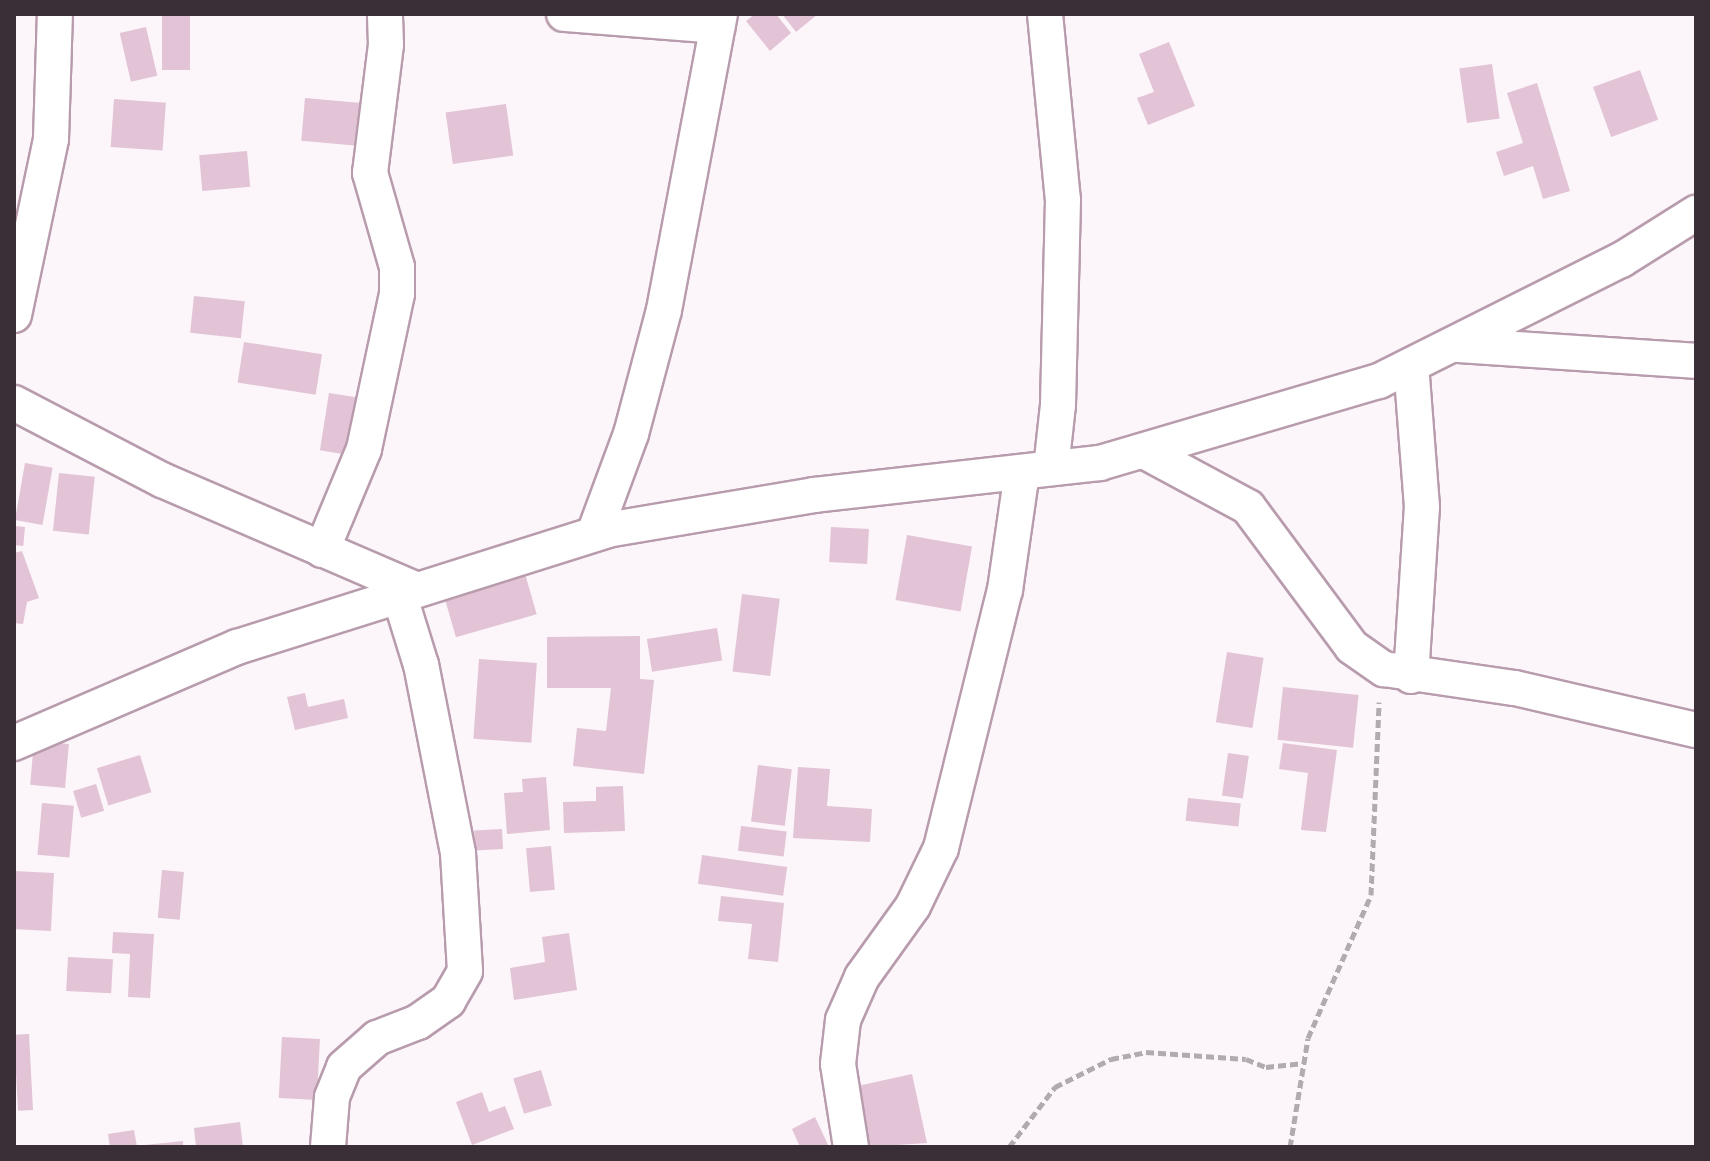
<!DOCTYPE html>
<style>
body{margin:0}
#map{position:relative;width:1710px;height:1161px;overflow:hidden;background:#fcf5f9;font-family:"DM Sans",sans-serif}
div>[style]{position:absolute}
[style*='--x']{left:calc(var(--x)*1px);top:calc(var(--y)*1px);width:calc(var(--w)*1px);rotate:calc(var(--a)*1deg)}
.building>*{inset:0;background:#e2c4d6;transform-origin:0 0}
.path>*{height:5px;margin-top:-2.5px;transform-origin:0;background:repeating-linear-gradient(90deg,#b3aaaf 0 8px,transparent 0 12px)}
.roads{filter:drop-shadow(2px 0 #b89cad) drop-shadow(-2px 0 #b89cad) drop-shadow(0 2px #b89cad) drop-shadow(0 -2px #b89cad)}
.street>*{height:34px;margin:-17px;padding:0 17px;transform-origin:17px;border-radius:17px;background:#fff}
span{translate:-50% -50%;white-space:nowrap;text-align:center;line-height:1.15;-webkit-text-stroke:7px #fcf5f9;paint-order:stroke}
.frame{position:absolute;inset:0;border:16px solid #3a2f36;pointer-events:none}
</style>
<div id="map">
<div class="building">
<div style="left:162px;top:14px;width:28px;height:56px"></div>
<div style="clip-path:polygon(755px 14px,776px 14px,791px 33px,770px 51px,746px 21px)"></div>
<div style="clip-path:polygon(782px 14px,818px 14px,796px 32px)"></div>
<div style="left:146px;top:27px;width:50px;height:27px;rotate:77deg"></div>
<div style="clip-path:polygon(1169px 42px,1195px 106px,1148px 125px,1137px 98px,1154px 92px,1139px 54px)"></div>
<div style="left:1492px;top:64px;width:55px;height:33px;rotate:82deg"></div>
<div style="left:1640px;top:70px;width:53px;height:50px;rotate:70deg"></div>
<div style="clip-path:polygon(1537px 83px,1570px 191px,1543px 199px,1533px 166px,1504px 176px,1496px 152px,1523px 143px,1507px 93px)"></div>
<div style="left:305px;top:98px;width:59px;height:43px;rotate:5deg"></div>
<div style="left:114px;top:99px;width:52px;height:48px;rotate:4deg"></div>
<div style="left:506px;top:104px;width:52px;height:61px;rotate:82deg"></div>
<div style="left:247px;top:151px;width:36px;height:48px;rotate:85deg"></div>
<div style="left:194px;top:296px;width:51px;height:37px;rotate:6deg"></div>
<div style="left:244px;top:342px;width:79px;height:41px;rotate:9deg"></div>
<div style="left:329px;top:393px;width:31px;height:58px;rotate:9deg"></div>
<div style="left:25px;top:463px;width:28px;height:58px;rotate:10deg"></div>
<div style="left:59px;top:473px;width:36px;height:58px;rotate:6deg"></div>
<div style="left:14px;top:526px;width:11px;height:19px;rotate:5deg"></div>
<div style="left:831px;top:527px;width:38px;height:35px;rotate:3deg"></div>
<div style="left:907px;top:535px;width:66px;height:66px;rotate:10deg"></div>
<div style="clip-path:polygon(22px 551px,39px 598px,27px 602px,23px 624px,14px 623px,14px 553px)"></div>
<div style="left:524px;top:570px;width:46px;height:84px;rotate:74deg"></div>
<div style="left:742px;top:594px;width:38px;height:78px;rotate:7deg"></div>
<div style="left:717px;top:628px;width:33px;height:71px;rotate:81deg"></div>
<div style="clip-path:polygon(640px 636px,640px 679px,654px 680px,644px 774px,573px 766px,577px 728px,606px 731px,611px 688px,547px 688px,547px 637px)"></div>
<div style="left:1227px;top:652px;width:37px;height:71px;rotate:9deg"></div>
<div style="left:479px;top:659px;width:58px;height:80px;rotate:4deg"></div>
<div style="left:1283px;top:687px;width:76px;height:53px;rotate:6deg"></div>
<div style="clip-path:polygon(305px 693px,308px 707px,344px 699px,348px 718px,295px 730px,287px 697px)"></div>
<div style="left:34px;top:741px;width:35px;height:44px;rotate:5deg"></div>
<div style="clip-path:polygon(1283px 743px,1337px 750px,1326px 832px,1301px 830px,1308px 773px,1279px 769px)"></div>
<div style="left:1228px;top:753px;width:21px;height:43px;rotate:8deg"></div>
<div style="left:140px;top:755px;width:39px;height:45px;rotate:73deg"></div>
<div style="left:758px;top:765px;width:34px;height:57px;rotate:7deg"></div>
<div style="clip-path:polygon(798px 767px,830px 769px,827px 806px,872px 809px,870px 842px,793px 838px)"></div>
<div style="clip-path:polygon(546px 777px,550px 830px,507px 834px,504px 793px,523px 792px,522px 779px)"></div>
<div style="left:96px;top:784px;width:28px;height:24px;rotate:73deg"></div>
<div style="clip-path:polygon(623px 786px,625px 831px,564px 833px,563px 802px,596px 801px,596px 787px)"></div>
<div style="left:1188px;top:798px;width:53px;height:23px;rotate:6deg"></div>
<div style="left:42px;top:803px;width:32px;height:52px;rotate:5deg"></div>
<div style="left:741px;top:826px;width:46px;height:25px;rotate:7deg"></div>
<div style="left:502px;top:829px;width:20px;height:28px;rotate:87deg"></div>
<div style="left:551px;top:846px;width:44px;height:25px;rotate:85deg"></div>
<div style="left:702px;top:855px;width:86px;height:29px;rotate:8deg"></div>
<div style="left:162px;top:870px;width:22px;height:48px;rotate:5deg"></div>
<div style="left:14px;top:871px;width:40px;height:58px;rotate:3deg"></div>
<div style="clip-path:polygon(721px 896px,784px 903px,778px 962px,748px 959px,752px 924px,718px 921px)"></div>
<div style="clip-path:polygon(113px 932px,154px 934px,150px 998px,128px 997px,130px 954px,112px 953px)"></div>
<div style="clip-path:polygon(569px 933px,577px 990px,514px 1000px,510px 968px,545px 962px,542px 937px)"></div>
<div style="left:68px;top:957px;width:45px;height:34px;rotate:3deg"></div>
<div style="left:29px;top:1034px;width:76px;height:15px;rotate:87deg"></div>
<div style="left:282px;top:1037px;width:38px;height:61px;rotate:3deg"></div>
<div style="left:541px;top:1070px;width:37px;height:29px;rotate:73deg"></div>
<div style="clip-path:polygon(912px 1074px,927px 1143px,867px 1147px,853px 1087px)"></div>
<div style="clip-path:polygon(482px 1092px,489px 1112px,505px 1106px,514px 1129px,472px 1145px,456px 1102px)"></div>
<div style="clip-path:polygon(815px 1117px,829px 1147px,800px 1147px,792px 1129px)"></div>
<div style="clip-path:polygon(240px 1122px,243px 1147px,196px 1147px,194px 1128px)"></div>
<div style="clip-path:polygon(134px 1130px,137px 1147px,110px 1147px,108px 1134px)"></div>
<div style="clip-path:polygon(183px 1141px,183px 1147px,145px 1147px,145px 1145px)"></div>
</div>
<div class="path">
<div style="--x:1009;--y:1147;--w:76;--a:-52.5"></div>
<div style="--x:1055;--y:1087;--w:63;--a:-26.6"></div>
<div style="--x:1111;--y:1059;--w:36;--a:-11"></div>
<div style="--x:1146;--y:1052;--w:100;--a:4"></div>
<div style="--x:1246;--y:1059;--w:22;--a:22"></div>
<div style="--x:1266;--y:1067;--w:36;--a:-6"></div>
<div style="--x:1290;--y:1147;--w:110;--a:-80.6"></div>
<div style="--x:1308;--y:1038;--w:156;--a:-66.2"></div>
<div style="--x:1371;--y:895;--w:193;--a:-87.6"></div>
</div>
<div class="roads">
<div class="street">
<div style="--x:564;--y:14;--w:154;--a:4.5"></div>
<div style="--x:1045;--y:14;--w:187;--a:84.5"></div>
<div style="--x:1063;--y:200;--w:205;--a:91.4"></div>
<div style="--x:1058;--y:405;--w:63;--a:96.3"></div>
<div style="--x:14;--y:315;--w:180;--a:-78.1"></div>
<div style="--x:51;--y:139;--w:125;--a:-88.2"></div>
<div style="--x:1457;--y:345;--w:240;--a:3.8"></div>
<div style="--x:14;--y:403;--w:167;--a:27.5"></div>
<div style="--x:162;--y:480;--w:275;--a:23.3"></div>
<div style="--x:1144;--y:451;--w:118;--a:28.3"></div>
<div style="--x:1248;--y:507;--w:174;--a:53.4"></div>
<div style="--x:1352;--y:647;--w:39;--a:35"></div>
<div style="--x:1384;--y:669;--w:132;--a:8.3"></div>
<div style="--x:1515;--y:688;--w:186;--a:13.1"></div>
<div style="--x:594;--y:534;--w:107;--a:-69.7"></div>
<div style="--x:631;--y:434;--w:128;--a:-75.1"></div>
<div style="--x:664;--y:310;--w:301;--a:-79.3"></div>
<div style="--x:322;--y:550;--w:109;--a:-67.4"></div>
<div style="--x:364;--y:449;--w:158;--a:-78"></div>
<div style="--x:397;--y:294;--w:27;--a:-90"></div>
<div style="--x:397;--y:267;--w:98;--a:-106"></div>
<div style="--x:370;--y:173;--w:129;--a:-82.9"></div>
<div style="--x:386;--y:45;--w:31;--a:-92"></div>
<div style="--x:1411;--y:676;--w:169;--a:-86.3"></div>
<div style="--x:1422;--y:507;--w:142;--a:-94.4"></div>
<div style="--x:14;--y:743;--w:243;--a:-23.3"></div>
<div style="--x:237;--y:647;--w:388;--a:-17.5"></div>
<div style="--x:607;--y:530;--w:210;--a:-9.6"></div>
<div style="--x:814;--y:495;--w:288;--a:-6.4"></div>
<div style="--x:1100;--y:463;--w:291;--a:-16.4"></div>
<div style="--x:1379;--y:381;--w:271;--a:-26.6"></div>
<div style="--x:1621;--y:260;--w:89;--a:-32.1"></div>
<div style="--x:328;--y:1147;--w:50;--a:-85.4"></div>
<div style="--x:332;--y:1097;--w:32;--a:-68"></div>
<div style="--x:344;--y:1067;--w:44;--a:-41.3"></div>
<div style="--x:377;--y:1038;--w:44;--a:-21.3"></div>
<div style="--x:418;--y:1022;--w:37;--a:-35"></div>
<div style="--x:448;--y:1001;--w:34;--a:-60"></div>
<div style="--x:465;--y:971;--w:118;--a:-93.4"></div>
<div style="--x:458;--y:853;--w:192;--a:-101.1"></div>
<div style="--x:421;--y:665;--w:74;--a:-107.2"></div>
<div style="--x:851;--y:1147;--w:84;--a:-98.9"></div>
<div style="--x:838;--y:1064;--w:44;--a:-83.5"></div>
<div style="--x:843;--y:1020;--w:47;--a:-66.2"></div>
<div style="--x:862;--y:977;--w:87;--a:-54.3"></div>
<div style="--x:913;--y:906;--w:64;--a:-64.2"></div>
<div style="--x:941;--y:848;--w:266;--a:-76.1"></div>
<div style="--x:1005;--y:590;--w:119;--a:-81.8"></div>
</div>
</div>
<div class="frame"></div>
</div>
